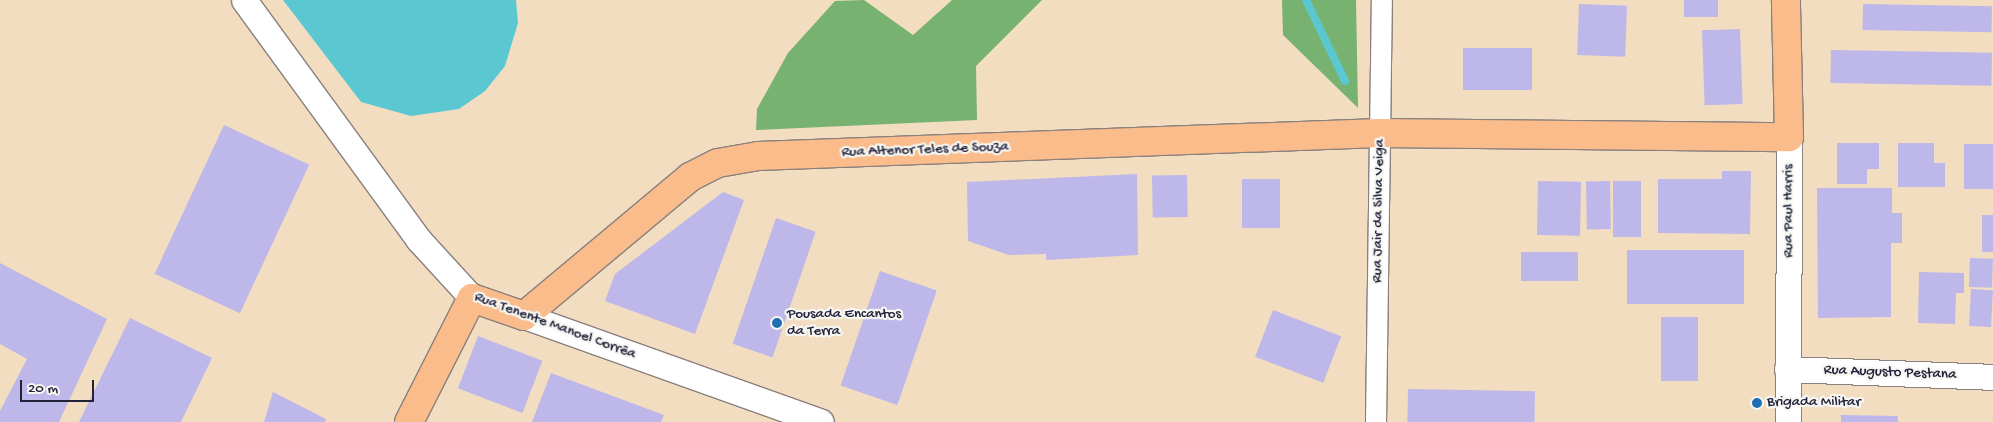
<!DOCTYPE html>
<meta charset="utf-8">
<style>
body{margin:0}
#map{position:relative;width:1993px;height:422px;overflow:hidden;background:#f2ddc0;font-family:"Gochi Hand",sans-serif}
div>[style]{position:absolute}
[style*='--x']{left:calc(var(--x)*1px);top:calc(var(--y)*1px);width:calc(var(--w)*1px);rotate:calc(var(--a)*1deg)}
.forest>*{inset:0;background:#78b271}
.water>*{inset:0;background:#5bc7d1}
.stream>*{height:8px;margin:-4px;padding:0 4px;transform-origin:4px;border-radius:4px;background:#5bc7d1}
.building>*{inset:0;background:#beb7e9;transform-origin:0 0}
.roads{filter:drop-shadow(1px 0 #8a807e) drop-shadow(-1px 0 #8a807e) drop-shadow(0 1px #8a807e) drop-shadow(0 -1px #8a807e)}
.minor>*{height:20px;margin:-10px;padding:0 10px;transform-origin:10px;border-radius:10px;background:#fff}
.tertiary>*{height:25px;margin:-12.5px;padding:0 12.5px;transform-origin:12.5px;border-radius:12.5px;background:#fff}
.primary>*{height:28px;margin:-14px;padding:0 14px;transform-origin:14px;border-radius:14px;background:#fabc8b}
.dots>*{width:14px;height:14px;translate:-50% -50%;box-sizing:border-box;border:2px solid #f6f6f2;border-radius:50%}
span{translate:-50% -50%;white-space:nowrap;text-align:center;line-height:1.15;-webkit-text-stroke:4.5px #f6f6f2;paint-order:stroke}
.street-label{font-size:15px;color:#22223b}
.poi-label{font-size:15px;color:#22223b}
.left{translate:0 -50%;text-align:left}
.scale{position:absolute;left:20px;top:380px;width:74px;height:22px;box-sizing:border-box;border:2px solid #22223b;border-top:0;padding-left:6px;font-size:15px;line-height:18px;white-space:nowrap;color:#22223b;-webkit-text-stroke:4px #f6f6f2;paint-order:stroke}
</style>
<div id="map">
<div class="forest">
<div style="clip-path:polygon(864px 0,913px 35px,952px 0,1042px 0,976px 66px,977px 120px,756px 130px,757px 109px,788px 53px,835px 1px)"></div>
<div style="clip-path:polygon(1282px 0,1356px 0,1358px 108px,1283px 35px)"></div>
</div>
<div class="water">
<div style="clip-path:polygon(283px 0,516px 0,518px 23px,505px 66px,485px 91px,459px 109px,411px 116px,361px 102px)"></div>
</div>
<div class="stream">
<div style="--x:1306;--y:0;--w:90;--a:64.3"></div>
</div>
<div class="building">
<div style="left:1684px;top:0;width:34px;height:17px"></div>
<div style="left:1579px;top:4px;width:48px;height:51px;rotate:2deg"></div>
<div style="left:1863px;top:4px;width:129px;height:26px;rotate:1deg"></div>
<div style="left:1740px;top:29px;width:75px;height:38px;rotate:88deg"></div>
<div style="left:1463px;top:48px;width:69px;height:42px"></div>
<div style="left:1831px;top:50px;width:161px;height:33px;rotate:1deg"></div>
<div style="left:224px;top:125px;width:94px;height:164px;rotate:25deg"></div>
<div style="clip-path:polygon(1837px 143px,1879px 143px,1879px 169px,1867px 169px,1867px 184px,1837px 184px)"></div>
<div style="clip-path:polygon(1898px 143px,1934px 143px,1934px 163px,1945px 163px,1945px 187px,1898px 187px)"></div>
<div style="left:1964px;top:144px;width:29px;height:45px"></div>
<div style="clip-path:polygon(1722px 171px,1751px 171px,1750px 234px,1658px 233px,1658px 179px,1722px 179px)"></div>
<div style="clip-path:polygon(1137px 174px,1138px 255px,1046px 260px,1046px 254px,1009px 255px,968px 241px,967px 182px)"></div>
<div style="left:1187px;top:175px;width:42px;height:35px;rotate:89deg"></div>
<div style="left:1242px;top:179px;width:38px;height:49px"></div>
<div style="left:1538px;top:181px;width:43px;height:54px;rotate:1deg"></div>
<div style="left:1610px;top:181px;width:48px;height:24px;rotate:89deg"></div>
<div style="left:1613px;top:181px;width:28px;height:56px"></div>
<div style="clip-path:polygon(1817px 188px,1892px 188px,1892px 213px,1902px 213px,1902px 243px,1891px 243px,1891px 317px,1818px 318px)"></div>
<div style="clip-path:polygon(723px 192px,744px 200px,695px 334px,605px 301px,615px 274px)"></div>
<div style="left:1982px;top:215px;width:11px;height:37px"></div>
<div style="left:776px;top:218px;width:42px;height:133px;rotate:19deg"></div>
<div style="left:1627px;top:250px;width:117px;height:54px"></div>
<div style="left:1521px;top:252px;width:57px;height:29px"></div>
<div style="left:1970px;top:258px;width:23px;height:29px;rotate:2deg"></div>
<div style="clip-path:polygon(0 263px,107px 319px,59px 422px,0 422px,0 411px,27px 359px,0 344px)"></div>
<div style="left:880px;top:271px;width:60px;height:121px;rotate:19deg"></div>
<div style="clip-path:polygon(1919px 272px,1964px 273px,1964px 293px,1956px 293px,1955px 324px,1918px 323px)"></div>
<div style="left:1971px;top:289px;width:22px;height:37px;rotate:3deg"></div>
<div style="left:1273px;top:310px;width:73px;height:50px;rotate:21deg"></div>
<div style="left:1661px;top:317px;width:37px;height:64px"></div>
<div style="clip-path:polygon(130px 318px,212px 358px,181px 422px,79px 422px)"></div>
<div style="left:478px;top:336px;width:69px;height:56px;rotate:21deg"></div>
<div style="clip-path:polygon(551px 373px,664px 415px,661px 422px,532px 422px)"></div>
<div style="left:1408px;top:389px;width:127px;height:33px;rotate:1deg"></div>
<div style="clip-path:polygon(273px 392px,326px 419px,325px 422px,264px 422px)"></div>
<div style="clip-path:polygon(1841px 415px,1898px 416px,1898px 422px,1841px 422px)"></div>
</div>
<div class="roads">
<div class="minor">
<div style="--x:1376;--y:422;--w:422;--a:-89.2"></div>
</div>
<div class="tertiary">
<div style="--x:244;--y:0;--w:296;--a:53.9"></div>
<div style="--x:418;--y:239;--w:80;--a:47.5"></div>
<div style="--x:524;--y:316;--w:315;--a:19.6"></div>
<div style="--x:1787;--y:369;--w:206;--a:2.2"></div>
<div style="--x:1788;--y:422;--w:285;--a:-89.8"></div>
</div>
<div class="primary">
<div style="--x:409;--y:422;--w:139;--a:-63.1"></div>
<div style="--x:472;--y:298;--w:55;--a:19.1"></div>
<div style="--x:524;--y:316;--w:217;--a:-39.9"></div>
<div style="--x:690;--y:177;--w:31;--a:-27"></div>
<div style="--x:718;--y:163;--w:41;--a:-9.9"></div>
<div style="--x:758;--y:156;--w:622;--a:-2.12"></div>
<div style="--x:1380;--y:133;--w:409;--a:0.6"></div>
<div style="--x:1789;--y:137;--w:137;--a:-91.3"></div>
</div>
</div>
<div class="dots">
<div style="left:777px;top:323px;background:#1f6fb2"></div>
<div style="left:1757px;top:403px;background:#1f6fb2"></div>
</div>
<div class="street-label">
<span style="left:925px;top:150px;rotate:-2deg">Rua Altenor Teles de Souza</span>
<span style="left:1379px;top:211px;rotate:-89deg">Rua Jair da Silva Veiga</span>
<span style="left:1789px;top:211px;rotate:-90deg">Rua Paul Harris</span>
<span style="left:555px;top:326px;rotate:20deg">Rua Tenente Manoel Corrêa</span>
<span style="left:1890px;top:373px;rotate:2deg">Rua Augusto Pestana</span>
</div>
<div class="poi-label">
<span class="left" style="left:787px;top:323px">Pousada Encantos<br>da Terra</span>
<span class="left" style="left:1767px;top:403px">Brigada Militar</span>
</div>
<div class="scale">20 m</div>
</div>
